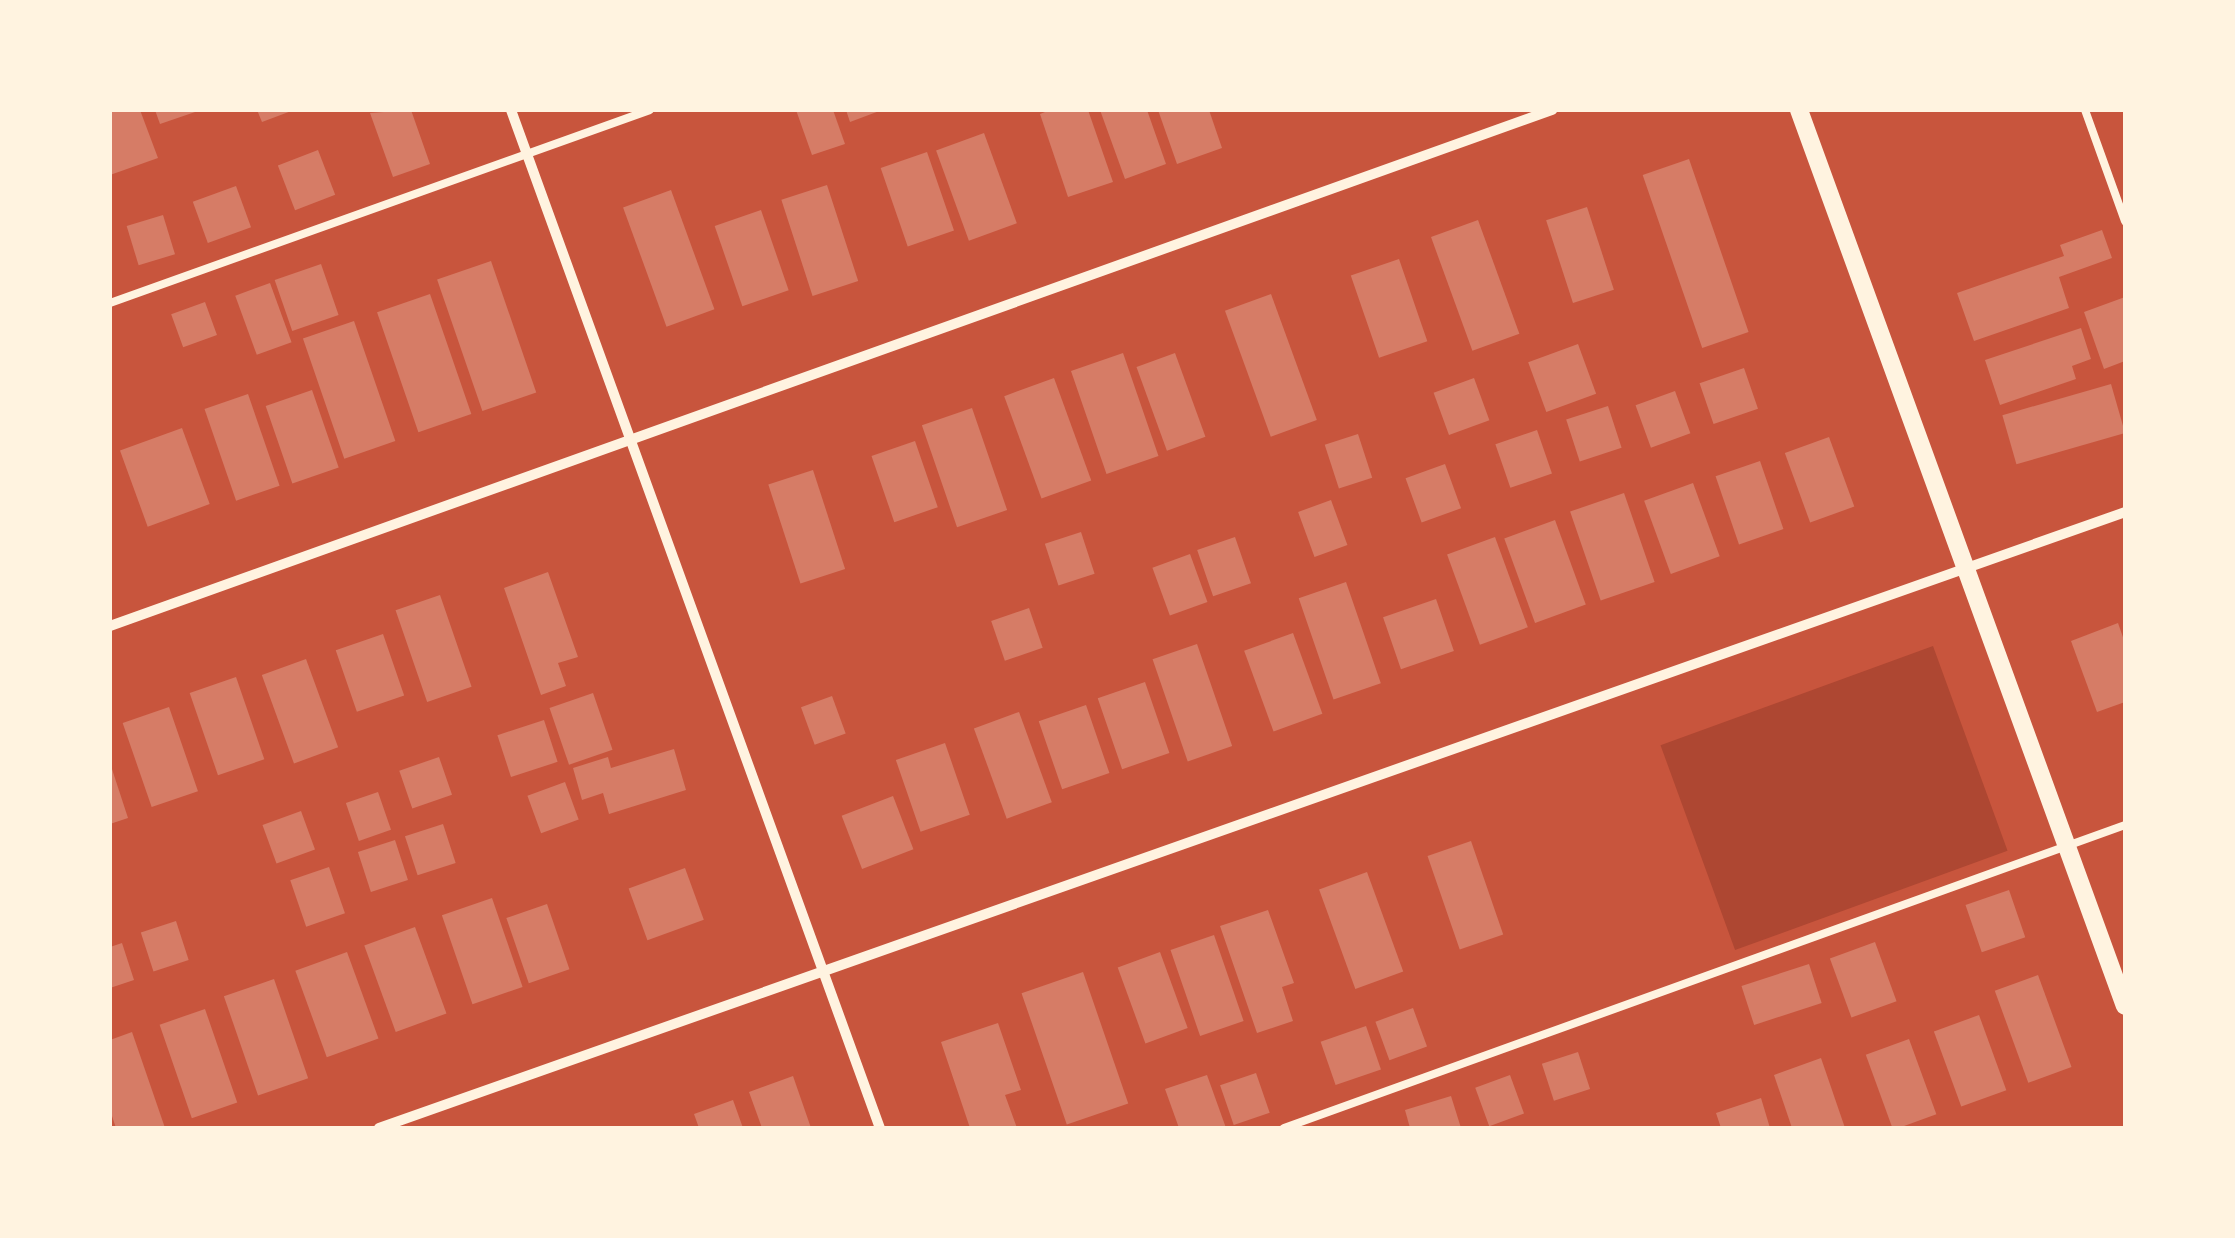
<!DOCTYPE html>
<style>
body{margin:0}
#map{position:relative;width:2235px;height:1238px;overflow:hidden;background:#c8553d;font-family:"PT Sans Narrow",sans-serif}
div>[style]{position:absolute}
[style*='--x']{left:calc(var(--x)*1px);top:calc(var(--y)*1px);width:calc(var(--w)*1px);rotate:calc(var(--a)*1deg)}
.green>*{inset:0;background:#ae4732;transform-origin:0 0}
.building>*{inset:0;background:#d67c66;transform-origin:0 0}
.service>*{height:8px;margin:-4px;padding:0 4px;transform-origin:4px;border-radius:4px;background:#fff3e0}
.minor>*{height:10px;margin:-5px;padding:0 5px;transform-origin:5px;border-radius:5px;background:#fff3e0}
.tertiary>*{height:18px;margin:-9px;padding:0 9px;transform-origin:9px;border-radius:9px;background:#fff3e0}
span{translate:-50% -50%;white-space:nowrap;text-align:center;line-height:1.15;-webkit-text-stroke:10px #fff3e0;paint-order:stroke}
.frame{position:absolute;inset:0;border:112px solid #fff3e0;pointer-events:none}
</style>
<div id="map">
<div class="green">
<div style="left:1933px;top:646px;width:218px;height:290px;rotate:70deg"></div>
</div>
<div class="building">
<div style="clip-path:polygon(110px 110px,140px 110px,158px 158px,110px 175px)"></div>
<div style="clip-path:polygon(155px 110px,198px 110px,198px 111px,160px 124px)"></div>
<div style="clip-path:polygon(257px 110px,294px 110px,262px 122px)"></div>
<div style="clip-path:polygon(411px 110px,430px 164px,393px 177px,370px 113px)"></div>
<div style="clip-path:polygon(796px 110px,833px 110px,845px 144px,812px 155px)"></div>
<div style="clip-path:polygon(846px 110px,882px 110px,850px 122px)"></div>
<div style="clip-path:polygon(1050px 110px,1088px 110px,1113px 182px,1068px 197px,1040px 114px)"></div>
<div style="clip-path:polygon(1100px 110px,1147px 110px,1166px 164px,1125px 179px)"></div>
<div style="clip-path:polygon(1158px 110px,1209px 110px,1222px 148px,1177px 164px)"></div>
<div style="left:984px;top:133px;width:96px;height:51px;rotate:70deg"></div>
<div style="left:318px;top:150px;width:48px;height:43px;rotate:69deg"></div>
<div style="left:927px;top:152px;width:83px;height:49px;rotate:71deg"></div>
<div style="left:1689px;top:159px;width:183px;height:49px;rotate:71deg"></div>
<div style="left:827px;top:185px;width:101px;height:48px;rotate:72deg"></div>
<div style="left:236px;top:186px;width:44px;height:46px;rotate:70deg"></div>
<div style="left:671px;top:190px;width:127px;height:51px;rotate:70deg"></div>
<div style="left:1587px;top:207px;width:87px;height:43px;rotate:72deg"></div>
<div style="left:761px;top:210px;width:85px;height:49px;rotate:71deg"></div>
<div style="left:163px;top:215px;width:41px;height:38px;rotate:73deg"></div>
<div style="left:1478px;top:220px;width:121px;height:50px;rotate:70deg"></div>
<div style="clip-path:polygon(2102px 230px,2112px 258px,2059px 277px,2069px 308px,1974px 341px,1957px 293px,2064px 256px,2060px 245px)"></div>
<div style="left:1399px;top:259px;width:87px;height:51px;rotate:71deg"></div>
<div style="left:491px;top:261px;width:139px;height:57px;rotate:71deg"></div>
<div style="left:321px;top:264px;width:54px;height:49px;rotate:71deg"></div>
<div style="left:270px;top:283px;width:63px;height:37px;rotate:70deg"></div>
<div style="left:430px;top:294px;width:127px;height:56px;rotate:71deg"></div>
<div style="left:1271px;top:294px;width:134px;height:49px;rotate:70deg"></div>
<div style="clip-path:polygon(2125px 297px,2125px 361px,2104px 369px,2084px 312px)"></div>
<div style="left:205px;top:302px;width:35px;height:36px;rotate:70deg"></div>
<div style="left:354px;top:321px;width:127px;height:54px;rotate:71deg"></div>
<div style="clip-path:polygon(2081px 328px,2091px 359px,2072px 366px,2076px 379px,2000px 405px,1985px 360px)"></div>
<div style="left:1578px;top:344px;width:53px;height:53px;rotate:70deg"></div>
<div style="left:1123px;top:353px;width:109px;height:55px;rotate:71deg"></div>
<div style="left:1175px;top:353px;width:89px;height:41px;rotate:70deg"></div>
<div style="left:1744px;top:368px;width:43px;height:47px;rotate:71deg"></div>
<div style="left:1054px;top:378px;width:109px;height:53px;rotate:70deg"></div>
<div style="left:1474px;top:378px;width:45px;height:43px;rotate:70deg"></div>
<div style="left:2111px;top:384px;width:51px;height:113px;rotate:74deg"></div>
<div style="left:312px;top:390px;width:82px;height:49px;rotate:71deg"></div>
<div style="left:1675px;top:391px;width:45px;height:42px;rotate:70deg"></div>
<div style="left:248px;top:394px;width:97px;height:46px;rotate:71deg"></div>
<div style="left:1608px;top:406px;width:44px;height:44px;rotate:72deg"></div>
<div style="left:972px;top:408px;width:108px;height:53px;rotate:71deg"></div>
<div style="left:182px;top:428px;width:81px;height:66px;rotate:70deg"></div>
<div style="left:1537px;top:430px;width:46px;height:44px;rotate:71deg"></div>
<div style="left:1358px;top:434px;width:46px;height:35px;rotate:72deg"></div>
<div style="left:1829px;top:437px;width:74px;height:47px;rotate:70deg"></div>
<div style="left:915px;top:441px;width:70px;height:46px;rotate:71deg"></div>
<div style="left:1760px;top:461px;width:72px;height:47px;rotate:71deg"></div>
<div style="left:1445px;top:464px;width:47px;height:42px;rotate:70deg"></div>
<div style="left:813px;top:470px;width:104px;height:47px;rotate:72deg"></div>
<div style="left:1693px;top:483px;width:78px;height:52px;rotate:70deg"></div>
<div style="left:1624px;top:493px;width:94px;height:57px;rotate:71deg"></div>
<div style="left:1331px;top:500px;width:48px;height:35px;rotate:70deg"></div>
<div style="left:1555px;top:520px;width:90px;height:54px;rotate:70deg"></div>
<div style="left:1081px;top:532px;width:44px;height:38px;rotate:72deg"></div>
<div style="left:1235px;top:537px;width:49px;height:40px;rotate:71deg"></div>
<div style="left:1495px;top:537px;width:96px;height:51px;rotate:70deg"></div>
<div style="left:1190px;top:554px;width:51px;height:40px;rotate:70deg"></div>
<div style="clip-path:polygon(548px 572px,578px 657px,558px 663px,566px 686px,541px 695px,504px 588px)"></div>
<div style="left:1346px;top:582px;width:107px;height:50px;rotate:71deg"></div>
<div style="left:440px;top:595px;width:97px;height:47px;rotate:71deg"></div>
<div style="left:1436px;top:599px;width:55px;height:56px;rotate:71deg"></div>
<div style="left:1029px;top:608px;width:42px;height:40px;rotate:71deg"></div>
<div style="clip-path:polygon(2118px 623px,2125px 643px,2125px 702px,2097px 712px,2071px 641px)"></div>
<div style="left:1293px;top:633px;width:86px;height:52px;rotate:70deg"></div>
<div style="left:383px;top:634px;width:65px;height:50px;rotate:71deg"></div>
<div style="left:1197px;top:644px;width:108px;height:47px;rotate:71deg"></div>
<div style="left:306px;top:659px;width:94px;height:47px;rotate:70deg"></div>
<div style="left:236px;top:677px;width:87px;height:49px;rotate:71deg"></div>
<div style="left:1145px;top:682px;width:75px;height:50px;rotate:71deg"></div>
<div style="left:593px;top:693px;width:60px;height:46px;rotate:71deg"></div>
<div style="left:832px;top:696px;width:40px;height:33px;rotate:70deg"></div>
<div style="left:1086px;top:705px;width:72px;height:50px;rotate:71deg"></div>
<div style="left:169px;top:707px;width:89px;height:49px;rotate:71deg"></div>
<div style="left:1019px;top:712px;width:96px;height:48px;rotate:70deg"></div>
<div style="left:544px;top:720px;width:44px;height:49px;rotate:72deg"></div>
<div style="left:945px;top:743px;width:76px;height:52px;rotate:71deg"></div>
<div style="clip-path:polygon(674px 749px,686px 790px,609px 814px,603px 793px,582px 800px,573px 768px,608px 757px,611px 768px)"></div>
<div style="left:439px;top:757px;width:40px;height:42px;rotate:71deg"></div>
<div style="clip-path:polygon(110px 763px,128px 818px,110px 824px)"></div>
<div style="left:565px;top:782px;width:40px;height:40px;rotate:70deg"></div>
<div style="left:378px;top:792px;width:40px;height:34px;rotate:71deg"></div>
<div style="left:893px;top:796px;width:57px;height:55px;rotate:69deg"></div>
<div style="left:301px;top:811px;width:41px;height:41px;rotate:70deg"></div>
<div style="left:443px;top:824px;width:41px;height:40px;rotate:72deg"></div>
<div style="left:395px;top:840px;width:42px;height:39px;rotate:72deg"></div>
<div style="left:1471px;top:841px;width:99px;height:46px;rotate:71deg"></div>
<div style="left:329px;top:867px;width:49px;height:41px;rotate:71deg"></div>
<div style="left:685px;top:868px;width:55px;height:60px;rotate:70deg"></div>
<div style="left:1367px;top:872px;width:106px;height:51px;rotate:70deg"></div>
<div style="left:2009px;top:890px;width:50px;height:46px;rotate:71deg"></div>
<div style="left:492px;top:898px;width:94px;height:53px;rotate:71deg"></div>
<div style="left:547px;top:904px;width:69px;height:43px;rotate:71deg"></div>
<div style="clip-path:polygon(1268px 910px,1294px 983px,1282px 987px,1293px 1021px,1257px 1033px,1220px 926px)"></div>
<div style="left:176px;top:921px;width:41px;height:37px;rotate:72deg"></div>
<div style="left:415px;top:927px;width:92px;height:54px;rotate:70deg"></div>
<div style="left:1214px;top:935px;width:91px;height:46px;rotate:71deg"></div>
<div style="left:1875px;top:942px;width:63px;height:48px;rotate:70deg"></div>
<div style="clip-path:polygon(122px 943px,134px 980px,110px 988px,110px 947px)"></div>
<div style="left:347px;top:952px;width:92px;height:55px;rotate:70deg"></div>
<div style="left:1160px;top:952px;width:81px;height:45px;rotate:70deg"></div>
<div style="left:1809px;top:964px;width:41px;height:71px;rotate:72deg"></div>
<div style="left:1083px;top:972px;width:139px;height:65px;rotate:71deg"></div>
<div style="left:2038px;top:975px;width:98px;height:46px;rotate:70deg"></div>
<div style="left:274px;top:979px;width:105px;height:53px;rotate:71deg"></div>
<div style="left:1413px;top:1008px;width:41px;height:40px;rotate:70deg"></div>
<div style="left:205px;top:1009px;width:99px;height:48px;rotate:71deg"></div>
<div style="left:1979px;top:1015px;width:80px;height:48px;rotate:70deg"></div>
<div style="clip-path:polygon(998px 1023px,1021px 1090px,1005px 1095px,1017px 1128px,970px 1128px,941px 1042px)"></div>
<div style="left:1366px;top:1026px;width:46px;height:48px;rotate:71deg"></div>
<div style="clip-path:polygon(132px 1032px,165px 1128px,116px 1128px,110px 1110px,110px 1040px)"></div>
<div style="left:1909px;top:1039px;width:80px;height:46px;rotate:70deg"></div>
<div style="left:1578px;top:1052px;width:39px;height:38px;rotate:72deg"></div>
<div style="clip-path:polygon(1821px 1058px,1845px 1128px,1792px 1128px,1774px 1075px)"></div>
<div style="left:1256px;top:1073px;width:42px;height:38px;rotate:71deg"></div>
<div style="clip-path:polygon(1207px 1075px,1226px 1128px,1179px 1128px,1165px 1089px)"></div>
<div style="left:1510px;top:1075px;width:41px;height:37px;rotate:70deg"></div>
<div style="clip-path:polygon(793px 1076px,811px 1128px,762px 1128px,749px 1092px)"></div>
<div style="clip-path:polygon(1451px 1096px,1461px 1128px,1410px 1128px,1405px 1110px)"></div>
<div style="clip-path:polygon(1761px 1098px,1770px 1128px,1721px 1128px,1716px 1113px)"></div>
<div style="clip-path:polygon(733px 1100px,743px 1128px,699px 1128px,694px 1114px)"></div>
</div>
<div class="service">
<div style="--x:2085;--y:110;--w:118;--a:70.2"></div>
<div style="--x:110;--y:303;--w:573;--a:-19.67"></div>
<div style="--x:1284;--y:1128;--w:894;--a:-19.81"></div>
</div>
<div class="minor">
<div style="--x:511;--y:110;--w:1083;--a:70.08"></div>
<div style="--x:110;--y:626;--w:1532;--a:-19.69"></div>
<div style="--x:379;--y:1128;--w:1851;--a:-19.43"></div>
</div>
<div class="tertiary">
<div style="--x:1799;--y:110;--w:953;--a:70.01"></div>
</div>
<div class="frame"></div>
</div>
